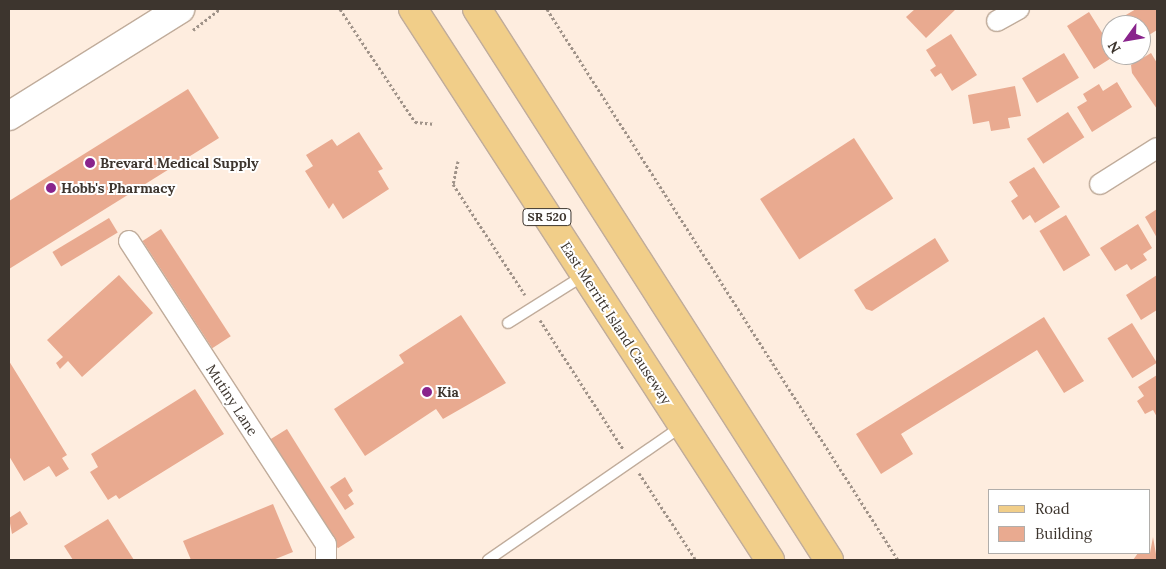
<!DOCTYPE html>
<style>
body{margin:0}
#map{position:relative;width:1166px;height:569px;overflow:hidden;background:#feeddf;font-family:Lora,serif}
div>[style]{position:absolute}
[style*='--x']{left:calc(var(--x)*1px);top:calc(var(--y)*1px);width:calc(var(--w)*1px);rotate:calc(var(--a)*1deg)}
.building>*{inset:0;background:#e9aa90;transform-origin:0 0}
.path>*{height:3px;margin-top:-1.5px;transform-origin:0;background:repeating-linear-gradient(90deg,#a09389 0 2.5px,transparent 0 5px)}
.roads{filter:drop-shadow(1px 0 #c0ac9b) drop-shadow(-1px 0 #c0ac9b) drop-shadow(0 1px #c0ac9b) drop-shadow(0 -1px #c0ac9b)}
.lane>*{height:10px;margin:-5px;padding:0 5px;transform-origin:5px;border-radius:5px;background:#fff}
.street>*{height:20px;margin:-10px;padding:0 10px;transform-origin:10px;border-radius:10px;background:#fff}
.secondary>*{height:28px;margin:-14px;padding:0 14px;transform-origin:14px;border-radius:14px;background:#fff}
.primary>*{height:28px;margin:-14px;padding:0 14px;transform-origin:14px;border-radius:14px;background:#f1ce89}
.dots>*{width:14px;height:14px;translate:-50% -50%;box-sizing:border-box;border:2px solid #fff;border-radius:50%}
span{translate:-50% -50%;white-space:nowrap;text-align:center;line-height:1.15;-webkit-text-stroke:4px #fff;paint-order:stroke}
.shield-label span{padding:1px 4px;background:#fff;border:1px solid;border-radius:4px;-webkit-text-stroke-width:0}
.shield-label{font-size:12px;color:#3d352e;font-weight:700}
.poi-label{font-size:14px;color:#3d352e;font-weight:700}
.left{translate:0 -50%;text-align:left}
.street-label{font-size:14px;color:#3d352e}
.frame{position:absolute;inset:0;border:10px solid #3d352e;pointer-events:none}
.legend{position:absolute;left:988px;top:489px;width:162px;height:65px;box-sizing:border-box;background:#fff;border:1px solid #b1aeab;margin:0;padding:6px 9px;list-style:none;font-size:15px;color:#3d352e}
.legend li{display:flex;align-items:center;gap:10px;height:25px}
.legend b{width:25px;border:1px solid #b1aeab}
.north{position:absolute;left:1101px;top:15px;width:50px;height:50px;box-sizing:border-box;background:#fff;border:1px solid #b1aeab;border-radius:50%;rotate:238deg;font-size:14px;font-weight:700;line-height:20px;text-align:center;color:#3d352e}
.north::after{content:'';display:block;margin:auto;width:18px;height:22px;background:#89248c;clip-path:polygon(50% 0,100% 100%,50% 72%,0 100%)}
</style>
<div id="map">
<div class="building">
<div style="clip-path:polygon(915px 9px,956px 9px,926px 38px,906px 17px)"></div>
<div style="clip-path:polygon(1136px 9px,1156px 9px,1157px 30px,1141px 40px,1141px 25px,1109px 25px)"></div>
<div style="clip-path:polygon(1089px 12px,1111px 47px,1111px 55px,1116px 55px,1094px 69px,1067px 26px)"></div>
<div style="clip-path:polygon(951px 34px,977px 75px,952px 91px,941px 73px,935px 77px,930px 70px,936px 66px,926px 50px)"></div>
<div style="left:1064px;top:53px;width:29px;height:49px;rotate:59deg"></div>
<div style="clip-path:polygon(1151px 53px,1157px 63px,1157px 109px,1132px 73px,1131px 65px)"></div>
<div style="clip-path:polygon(1117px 82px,1132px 107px,1092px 132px,1077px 107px,1087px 101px,1083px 94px,1099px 84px,1103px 91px)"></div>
<div style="clip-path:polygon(1015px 86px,1021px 116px,1008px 118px,1010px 128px,991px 131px,989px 121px,973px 124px,968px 95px)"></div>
<div style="clip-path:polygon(188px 89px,219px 138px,9px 269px,9px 201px)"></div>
<div style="left:1068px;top:112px;width:30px;height:49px;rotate:57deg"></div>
<div style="clip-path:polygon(359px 132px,383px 169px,378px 171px,389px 189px,343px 219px,333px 203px,329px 209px,305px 171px,313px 166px,306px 155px,332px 139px,337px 146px)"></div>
<div style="left:854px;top:138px;width:72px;height:112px;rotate:57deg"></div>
<div style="clip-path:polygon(1034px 167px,1060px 207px,1035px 223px,1030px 215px,1023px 220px,1011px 201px,1018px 196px,1009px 182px)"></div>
<div style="clip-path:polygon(1157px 209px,1157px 238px,1145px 217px)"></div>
<div style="left:1066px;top:215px;width:47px;height:31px;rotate:59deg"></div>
<div style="left:109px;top:218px;width:17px;height:66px;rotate:59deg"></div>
<div style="clip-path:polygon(1138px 224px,1152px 248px,1143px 254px,1147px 260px,1131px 270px,1127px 264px,1115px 271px,1100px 248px)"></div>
<div style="left:161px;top:229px;width:128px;height:22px;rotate:57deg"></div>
<div style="clip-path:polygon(935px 238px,949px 261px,872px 311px,866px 309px,854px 290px)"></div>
<div style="clip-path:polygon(119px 275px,153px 313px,82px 377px,68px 361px,60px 369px,56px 363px,63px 357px,47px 340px)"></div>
<div style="clip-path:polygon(1157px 275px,1157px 310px,1141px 320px,1126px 295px)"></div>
<div style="clip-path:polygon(461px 315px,506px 383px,443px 419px,436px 409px,365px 456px,334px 409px,404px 363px,399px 355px)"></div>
<div style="clip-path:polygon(1044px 317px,1084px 381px,1064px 393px,1037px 350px,901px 434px,913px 454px,881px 474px,856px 434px)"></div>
<div style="left:1132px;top:323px;width:47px;height:29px;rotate:58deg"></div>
<div style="clip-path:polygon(9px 361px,67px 455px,62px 458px,69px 469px,56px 477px,49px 466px,24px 481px,9px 456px)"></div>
<div style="clip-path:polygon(1157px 375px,1157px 417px,1153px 410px,1145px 414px,1137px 401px,1144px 396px,1138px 387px)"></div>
<div style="clip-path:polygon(195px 389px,224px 434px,119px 499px,116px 495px,108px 500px,90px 472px,98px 467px,91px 454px)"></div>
<div style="left:287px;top:429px;width:128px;height:20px;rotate:58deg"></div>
<div style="clip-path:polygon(345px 477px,353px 491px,348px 495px,354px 504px,345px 510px,330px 487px)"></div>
<div style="clip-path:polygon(273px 504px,293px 552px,273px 560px,191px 560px,183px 541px)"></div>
<div style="clip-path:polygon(20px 511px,28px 524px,12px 534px,9px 518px)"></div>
<div style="clip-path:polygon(108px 519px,134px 560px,73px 560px,64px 546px)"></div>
<div style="clip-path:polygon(1153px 537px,1157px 560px,1133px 560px,1138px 553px,1150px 553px)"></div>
</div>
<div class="path">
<div style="--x:340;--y:9;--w:136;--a:56.4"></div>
<div style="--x:415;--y:122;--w:20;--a:6"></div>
<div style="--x:547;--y:9;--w:653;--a:57.5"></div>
<div style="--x:193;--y:30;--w:34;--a:-38"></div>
<div style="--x:458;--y:161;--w:24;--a:102"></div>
<div style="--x:453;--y:184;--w:132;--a:57"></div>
<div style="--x:540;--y:320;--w:153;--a:57.2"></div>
<div style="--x:639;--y:473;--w:104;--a:56.8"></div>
</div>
<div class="roads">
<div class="lane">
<div style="--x:508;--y:323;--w:89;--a:-32.1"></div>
<div style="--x:488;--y:560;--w:236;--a:-34.6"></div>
</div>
<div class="street">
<div style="--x:997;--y:21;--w:25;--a:-29"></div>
<div style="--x:1100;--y:184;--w:67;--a:-32.3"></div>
<div style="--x:129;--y:241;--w:361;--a:57"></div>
<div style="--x:326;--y:544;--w:16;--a:90"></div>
</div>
<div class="secondary">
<div style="--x:9;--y:116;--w:202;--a:-32"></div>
</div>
<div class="primary">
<div style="--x:413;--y:9;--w:657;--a:57.06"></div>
<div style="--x:477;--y:9;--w:654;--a:57.43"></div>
</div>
</div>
<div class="dots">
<div style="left:90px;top:163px;background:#89248c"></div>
<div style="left:51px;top:188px;background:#89248c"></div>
<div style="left:427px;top:392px;background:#89248c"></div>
</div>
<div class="shield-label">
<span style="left:547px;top:217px">SR 520</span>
</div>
<div class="poi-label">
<span class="left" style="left:100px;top:163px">Brevard Medical Supply</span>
<span class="left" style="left:61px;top:188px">Hobb's Pharmacy</span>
<span class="left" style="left:437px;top:392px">Kia</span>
</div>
<div class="street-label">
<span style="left:616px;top:323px;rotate:57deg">East Merritt Island Causeway</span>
<span style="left:232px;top:400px;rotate:57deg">Mutiny Lane</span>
</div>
<div class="frame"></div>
<ul class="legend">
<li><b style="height:6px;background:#f1ce89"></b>Road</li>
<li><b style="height:14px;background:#e9aa90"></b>Building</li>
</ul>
<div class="north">N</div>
</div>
